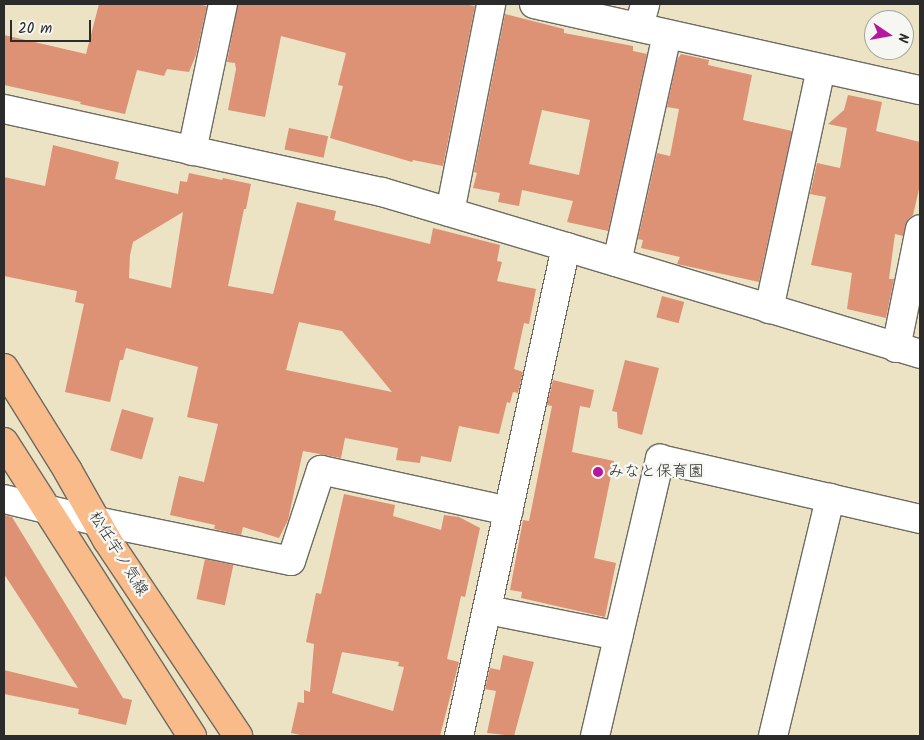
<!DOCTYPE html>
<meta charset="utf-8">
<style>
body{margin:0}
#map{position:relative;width:924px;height:740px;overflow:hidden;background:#ebe3c4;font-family:Kalam,"Klee One",sans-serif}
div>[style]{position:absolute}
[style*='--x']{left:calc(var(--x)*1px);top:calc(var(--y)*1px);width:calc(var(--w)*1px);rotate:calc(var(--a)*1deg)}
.building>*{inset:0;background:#dd9175;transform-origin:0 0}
.roads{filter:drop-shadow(1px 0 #6e6b61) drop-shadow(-1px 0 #6e6b61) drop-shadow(0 1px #6e6b61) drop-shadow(0 -1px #6e6b61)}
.minor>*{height:28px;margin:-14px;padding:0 14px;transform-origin:14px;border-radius:14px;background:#fff}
.tertiary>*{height:28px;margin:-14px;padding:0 14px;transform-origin:14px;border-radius:14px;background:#fff}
.primary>*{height:28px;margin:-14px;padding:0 14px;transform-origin:14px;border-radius:14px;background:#fabb8b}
.dots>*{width:14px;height:14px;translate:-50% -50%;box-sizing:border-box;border:2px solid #f6f6f2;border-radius:50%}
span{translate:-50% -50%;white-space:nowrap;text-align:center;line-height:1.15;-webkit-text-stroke:5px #f6f6f2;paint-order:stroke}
.poi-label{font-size:16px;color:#2b2b2b}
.left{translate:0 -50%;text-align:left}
.street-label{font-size:16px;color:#2b2b2b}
.frame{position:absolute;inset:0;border:5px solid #2b2b2b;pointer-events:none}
.north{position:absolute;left:864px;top:10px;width:50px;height:50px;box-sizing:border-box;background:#f6f6f2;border:1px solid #a5a5a2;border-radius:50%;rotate:102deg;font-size:14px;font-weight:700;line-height:20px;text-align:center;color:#2b2b2b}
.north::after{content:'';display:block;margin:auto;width:18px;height:22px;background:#b5179e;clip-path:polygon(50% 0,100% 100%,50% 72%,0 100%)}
.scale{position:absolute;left:10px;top:20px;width:81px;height:22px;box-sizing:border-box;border:2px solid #2b2b2b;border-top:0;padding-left:6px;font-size:15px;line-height:18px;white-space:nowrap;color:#2b2b2b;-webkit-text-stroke:4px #f6f6f2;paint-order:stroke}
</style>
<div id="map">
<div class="building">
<div style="clip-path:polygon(99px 4px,197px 4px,207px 6px,196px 55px,189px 72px,167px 69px,164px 76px,137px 70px,125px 114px,80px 104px,81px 102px,4px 85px,4px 35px,86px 54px)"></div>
<div style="clip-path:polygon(238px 4px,462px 4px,475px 6px,443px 166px,413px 160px,412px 162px,330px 138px,343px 86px,338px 85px,346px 53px,281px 36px,265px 117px,228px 110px,236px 69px,235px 63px,227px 62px)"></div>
<div style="clip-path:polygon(evenodd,505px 14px,564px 29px,564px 33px,633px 46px,633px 51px,647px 54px,608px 231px,567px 222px,573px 201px,522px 190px,519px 206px,498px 202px,500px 193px,473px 188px,477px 173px,474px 172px,505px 14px,542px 110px,590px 120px,579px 175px,529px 164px,542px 110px)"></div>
<div style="clip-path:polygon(681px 54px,709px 60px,708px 65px,752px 75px,743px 120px,792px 131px,759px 282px,677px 264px,680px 257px,641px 248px,643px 240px,638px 239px,657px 153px,670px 156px,679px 109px,667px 107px,677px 60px)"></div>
<div style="clip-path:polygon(848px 95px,882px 102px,876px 131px,920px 142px,920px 185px,913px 215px,908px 219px,903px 236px,895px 234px,889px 279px,894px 279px,886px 318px,847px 309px,852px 273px,811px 265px,826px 197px,810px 194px,817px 163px,840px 168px,847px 128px,828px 124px,844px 110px)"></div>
<div style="left:289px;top:128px;width:40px;height:22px;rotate:12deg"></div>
<div style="clip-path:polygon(evenodd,53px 145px,119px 162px,115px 179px,178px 194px,180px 181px,187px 182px,189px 173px,222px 180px,223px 178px,251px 184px,246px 209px,244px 209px,228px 286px,273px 294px,297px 202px,336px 211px,334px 220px,430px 244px,433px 228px,500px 245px,497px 261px,502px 262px,497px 281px,536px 289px,529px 324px,524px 323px,514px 369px,523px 372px,518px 393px,513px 392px,510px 403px,507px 402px,499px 434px,459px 426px,451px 462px,421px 456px,420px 463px,396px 460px,398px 448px,345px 438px,341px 458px,303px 451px,288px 520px,279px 538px,243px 527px,241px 535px,214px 529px,215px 525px,170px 515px,179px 476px,204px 482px,218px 424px,187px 417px,198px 367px,126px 348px,123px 360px,120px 360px,110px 402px,65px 392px,84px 304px,75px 302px,77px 291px,4px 276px,4px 177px,45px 186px,53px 145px,183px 212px,171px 288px,129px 278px,130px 255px,133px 242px,183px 212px,53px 145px,299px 322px,342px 331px,392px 392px,286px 370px,299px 322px)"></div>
<div style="left:662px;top:296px;width:23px;height:22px;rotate:15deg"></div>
<div style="clip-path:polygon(625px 360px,659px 368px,642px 435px,618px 428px,617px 412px,612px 411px)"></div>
<div style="clip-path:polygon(553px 380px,594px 390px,590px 408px,580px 406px,572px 452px,614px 461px,594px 558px,616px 563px,605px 617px,521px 598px,522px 592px,510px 590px,523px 520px,529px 521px,552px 406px,547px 405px)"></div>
<div style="left:122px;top:409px;width:33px;height:43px;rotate:16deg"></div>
<div style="clip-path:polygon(evenodd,344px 494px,395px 505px,393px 516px,441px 530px,444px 515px,459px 517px,480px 528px,465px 597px,461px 596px,447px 659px,459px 662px,440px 736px,305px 736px,291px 733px,298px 702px,304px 703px,304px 690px,310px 692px,314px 644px,306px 642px,316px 593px,321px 594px,344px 494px,342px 652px,399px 662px,398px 666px,404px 667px,393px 711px,332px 693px,342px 652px)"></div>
<div style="clip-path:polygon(4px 515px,12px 517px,123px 698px,132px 700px,126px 725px,78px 714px,79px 709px,4px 694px,4px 670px,78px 688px,4px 574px)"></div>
<div style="left:205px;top:559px;width:29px;height:41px;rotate:12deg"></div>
<div style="clip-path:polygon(503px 655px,534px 662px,514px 736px,487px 733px,496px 691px,485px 689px,490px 668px,500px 670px)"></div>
</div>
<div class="roads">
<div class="minor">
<div style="--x:534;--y:4;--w:395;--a:12.6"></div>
<div style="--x:639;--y:27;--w:24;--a:-75"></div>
<div style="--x:4;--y:109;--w:387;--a:12.4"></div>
<div style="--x:382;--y:192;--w:192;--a:16.6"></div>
<div style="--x:566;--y:247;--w:501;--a:102.34"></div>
<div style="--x:192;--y:151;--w:150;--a:-78.1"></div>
<div style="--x:450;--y:212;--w:212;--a:-78.8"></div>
<div style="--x:617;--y:262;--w:233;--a:-77.6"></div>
<div style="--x:769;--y:309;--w:246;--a:-77.8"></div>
<div style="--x:896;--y:348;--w:121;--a:-78.6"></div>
<div style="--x:4;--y:499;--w:95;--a:13.4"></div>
<div style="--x:96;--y:521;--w:199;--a:11.6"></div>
<div style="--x:291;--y:561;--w:96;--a:-71.8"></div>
<div style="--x:321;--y:470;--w:192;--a:12.3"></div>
<div style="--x:488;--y:610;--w:133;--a:11.3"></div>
<div style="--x:595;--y:736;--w:285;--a:-76.8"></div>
<div style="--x:660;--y:459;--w:267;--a:13"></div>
<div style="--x:773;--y:736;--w:245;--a:-76.5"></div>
</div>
<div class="tertiary">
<div style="--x:566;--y:247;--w:370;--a:16.8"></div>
</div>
<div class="primary">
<div style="--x:4;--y:368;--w:121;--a:58.1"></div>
<div style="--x:68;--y:471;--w:79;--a:60.5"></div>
<div style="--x:107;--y:540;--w:236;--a:56.2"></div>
<div style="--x:4;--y:442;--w:349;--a:57.4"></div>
</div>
</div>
<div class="dots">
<div style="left:598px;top:472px;background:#b5179e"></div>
</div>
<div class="poi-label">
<span class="left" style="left:608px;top:472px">みなと保育園</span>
</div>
<div class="street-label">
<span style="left:118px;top:554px;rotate:58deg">松任宇ノ気線</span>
</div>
<div class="frame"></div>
<div class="north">N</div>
<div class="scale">20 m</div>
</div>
